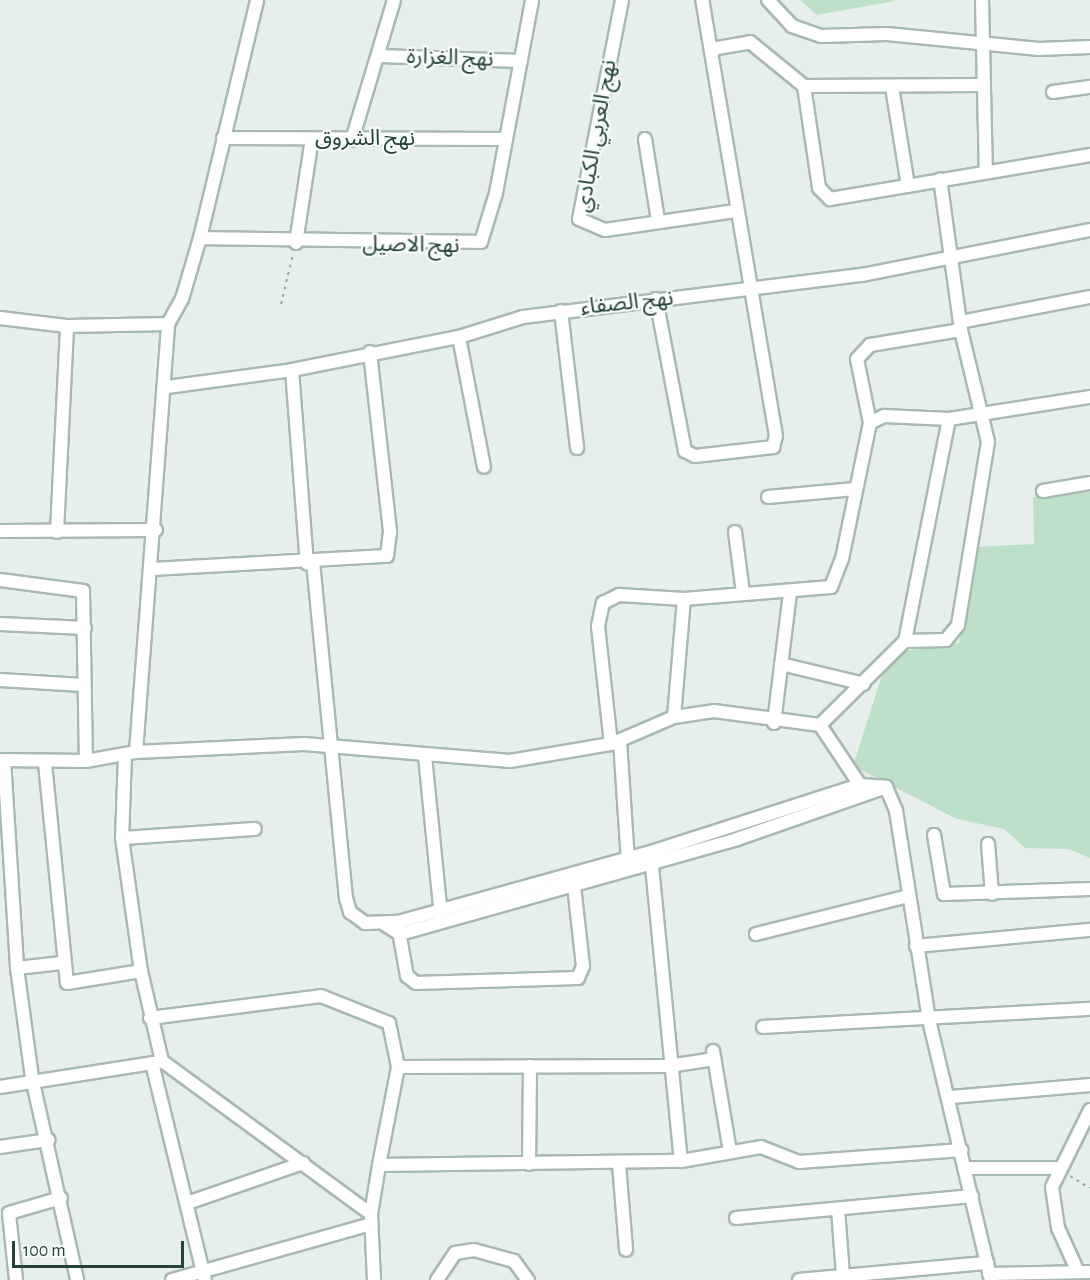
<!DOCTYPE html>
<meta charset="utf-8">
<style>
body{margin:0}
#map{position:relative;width:1090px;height:1280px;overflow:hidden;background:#e6efeb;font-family:"Alegreya Sans","Noto Sans Arabic",sans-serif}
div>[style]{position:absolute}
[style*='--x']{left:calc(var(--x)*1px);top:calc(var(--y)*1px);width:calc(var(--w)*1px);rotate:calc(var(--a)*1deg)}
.green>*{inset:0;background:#bfe0c8}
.path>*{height:2px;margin-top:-1px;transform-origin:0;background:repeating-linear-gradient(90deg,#86b3a5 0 3px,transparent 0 7.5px)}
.roads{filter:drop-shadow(2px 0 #a8b8b2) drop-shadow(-2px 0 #a8b8b2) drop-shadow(0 2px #a8b8b2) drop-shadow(0 -2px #a8b8b2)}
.minor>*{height:12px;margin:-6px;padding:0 6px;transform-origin:6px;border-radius:6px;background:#fff}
span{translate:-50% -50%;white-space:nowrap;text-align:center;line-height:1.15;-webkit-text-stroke:4.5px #f7fbf9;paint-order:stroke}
.street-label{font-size:22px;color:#24423a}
.scale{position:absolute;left:12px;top:1241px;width:172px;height:27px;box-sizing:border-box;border:3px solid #24423a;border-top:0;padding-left:8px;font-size:18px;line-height:21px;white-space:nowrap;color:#24423a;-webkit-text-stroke:4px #f7fbf9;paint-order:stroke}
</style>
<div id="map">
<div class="green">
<div style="clip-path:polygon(800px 0,893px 0,895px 1px,817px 15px)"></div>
<div style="clip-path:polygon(1090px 492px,1090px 858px,1068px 849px,1025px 848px,1004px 829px,957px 819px,853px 766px,889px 653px,959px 643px,976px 547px,1034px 544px,1033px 497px)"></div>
</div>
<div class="path">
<div style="--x:281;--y:304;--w:51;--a:-76.5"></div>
<div style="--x:1070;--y:1176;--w:23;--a:31"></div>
</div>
<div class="roads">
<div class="minor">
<div style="--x:622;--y:0;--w:223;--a:101.1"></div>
<div style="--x:579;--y:219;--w:28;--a:23"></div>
<div style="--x:605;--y:230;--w:132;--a:-8.3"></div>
<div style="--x:768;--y:0;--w:35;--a:47"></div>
<div style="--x:792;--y:26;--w:31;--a:19"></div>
<div style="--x:821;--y:36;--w:66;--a:-1.7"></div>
<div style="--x:887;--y:34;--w:153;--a:5.6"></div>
<div style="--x:1039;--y:49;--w:51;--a:-2.2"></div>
<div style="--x:982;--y:0;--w:172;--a:88.7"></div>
<div style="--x:712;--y:49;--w:39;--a:-10"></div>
<div style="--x:750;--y:42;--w:70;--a:39.2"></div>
<div style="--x:379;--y:56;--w:142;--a:2"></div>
<div style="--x:804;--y:86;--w:103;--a:81.6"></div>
<div style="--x:819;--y:188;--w:16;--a:45"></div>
<div style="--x:830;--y:199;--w:264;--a:-9.6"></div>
<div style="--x:804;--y:86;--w:178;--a:-0.3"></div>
<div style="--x:892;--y:87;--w:100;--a:80.8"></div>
<div style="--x:1053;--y:92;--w:37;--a:-8"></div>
<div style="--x:223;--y:138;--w:283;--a:0.2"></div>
<div style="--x:645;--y:139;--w:82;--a:80.9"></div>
<div style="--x:352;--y:140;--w:146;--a:-73.3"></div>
<div style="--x:200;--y:238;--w:281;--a:0.8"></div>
<div style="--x:481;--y:242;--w:51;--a:-73"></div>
<div style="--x:496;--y:193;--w:196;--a:-79.4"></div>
<div style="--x:296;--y:243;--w:105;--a:-81.3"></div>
<div style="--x:656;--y:299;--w:155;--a:79.2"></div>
<div style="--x:685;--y:451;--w:11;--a:27"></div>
<div style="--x:695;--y:456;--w:79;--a:-6.6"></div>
<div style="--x:773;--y:447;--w:11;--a:-75"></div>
<div style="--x:776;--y:436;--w:442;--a:-99.6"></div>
<div style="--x:561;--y:311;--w:138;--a:83.3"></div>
<div style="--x:0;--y:318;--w:67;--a:6.8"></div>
<div style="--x:67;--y:326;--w:101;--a:-1.1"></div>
<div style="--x:960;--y:322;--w:132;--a:-10.9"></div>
<div style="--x:459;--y:337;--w:132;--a:79.1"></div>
<div style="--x:292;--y:370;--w:194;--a:85.6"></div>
<div style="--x:167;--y:387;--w:126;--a:-7.7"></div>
<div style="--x:292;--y:370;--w:170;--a:-11.2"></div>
<div style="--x:459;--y:337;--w:67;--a:-17.4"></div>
<div style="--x:523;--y:317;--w:342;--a:-7.1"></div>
<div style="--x:862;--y:275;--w:232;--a:-11.2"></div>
<div style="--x:870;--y:423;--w:16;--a:-27"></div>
<div style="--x:884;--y:416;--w:65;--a:2.6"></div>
<div style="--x:949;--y:419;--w:143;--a:-8.9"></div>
<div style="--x:1043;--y:491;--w:48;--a:-9.7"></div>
<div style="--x:768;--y:497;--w:87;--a:-5.3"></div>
<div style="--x:0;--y:531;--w:156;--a:-0.4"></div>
<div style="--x:57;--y:532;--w:206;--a:-87.2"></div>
<div style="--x:735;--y:532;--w:62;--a:82.5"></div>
<div style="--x:313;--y:562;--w:338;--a:84.4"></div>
<div style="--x:346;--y:898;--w:15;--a:74"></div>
<div style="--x:350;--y:912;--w:19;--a:36"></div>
<div style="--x:365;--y:923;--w:33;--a:-2"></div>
<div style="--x:398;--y:922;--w:263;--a:-15.5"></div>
<div style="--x:651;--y:852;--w:219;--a:-17.8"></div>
<div style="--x:860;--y:785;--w:26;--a:4"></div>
<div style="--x:886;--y:787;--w:26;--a:67"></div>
<div style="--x:896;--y:811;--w:212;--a:81"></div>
<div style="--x:929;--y:1020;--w:267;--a:76.6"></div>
<div style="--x:152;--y:569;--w:235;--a:-3.2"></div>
<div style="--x:387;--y:556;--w:25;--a:-83"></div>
<div style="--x:390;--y:531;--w:180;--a:-96.4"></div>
<div style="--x:0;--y:580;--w:84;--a:7.5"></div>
<div style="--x:83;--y:591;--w:170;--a:89"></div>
<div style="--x:0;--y:624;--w:85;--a:2.7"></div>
<div style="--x:905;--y:641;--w:226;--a:-78.8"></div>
<div style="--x:781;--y:664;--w:85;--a:13.5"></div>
<div style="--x:0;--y:680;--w:83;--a:3.4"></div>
<div style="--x:674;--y:717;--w:118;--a:-85.2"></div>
<div style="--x:774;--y:723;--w:132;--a:-83"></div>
<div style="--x:820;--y:725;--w:72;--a:56.3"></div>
<div style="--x:620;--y:741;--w:122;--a:86.2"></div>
<div style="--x:611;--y:744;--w:119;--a:-96.3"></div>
<div style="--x:598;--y:626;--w:24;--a:-78"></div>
<div style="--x:603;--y:603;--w:18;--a:-27"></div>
<div style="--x:619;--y:595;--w:65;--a:3.5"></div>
<div style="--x:684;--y:599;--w:147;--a:-4.7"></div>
<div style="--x:831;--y:587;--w:30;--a:-69"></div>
<div style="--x:842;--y:559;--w:139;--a:-78.4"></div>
<div style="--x:870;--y:423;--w:65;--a:-101.5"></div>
<div style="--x:857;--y:359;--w:19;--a:-47"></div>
<div style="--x:870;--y:345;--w:92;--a:-9.4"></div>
<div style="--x:136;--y:752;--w:429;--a:-85.7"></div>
<div style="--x:168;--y:324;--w:29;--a:-61"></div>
<div style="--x:182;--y:299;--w:64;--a:-73.6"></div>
<div style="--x:200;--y:238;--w:245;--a:-76.5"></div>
<div style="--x:125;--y:754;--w:84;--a:92"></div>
<div style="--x:122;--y:838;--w:134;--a:81.9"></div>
<div style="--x:141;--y:971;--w:92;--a:76.9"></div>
<div style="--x:162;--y:1061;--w:259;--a:36.2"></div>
<div style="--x:371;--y:1214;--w:66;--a:87.4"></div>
<div style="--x:425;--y:756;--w:161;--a:84.3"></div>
<div style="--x:0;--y:760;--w:86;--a:0.7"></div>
<div style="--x:86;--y:761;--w:51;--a:-10.2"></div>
<div style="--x:136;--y:752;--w:168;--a:-2.7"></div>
<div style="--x:304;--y:744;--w:207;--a:4.7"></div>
<div style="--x:510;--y:761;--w:102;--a:-9.6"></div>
<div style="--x:611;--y:744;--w:69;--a:-23.2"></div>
<div style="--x:674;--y:717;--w:40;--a:-8.5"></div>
<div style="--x:714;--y:711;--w:107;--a:7.5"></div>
<div style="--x:820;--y:725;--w:120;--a:-44.7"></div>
<div style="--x:905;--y:641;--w:41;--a:-1.4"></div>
<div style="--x:946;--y:640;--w:19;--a:-51"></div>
<div style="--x:958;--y:625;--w:185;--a:-80.7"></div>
<div style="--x:988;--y:442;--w:115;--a:-103.6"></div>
<div style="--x:961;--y:330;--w:152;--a:-97.9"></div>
<div style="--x:4;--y:760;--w:208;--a:86.4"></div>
<div style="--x:17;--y:968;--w:111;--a:82.2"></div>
<div style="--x:32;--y:1078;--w:207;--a:77.4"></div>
<div style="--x:45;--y:763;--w:221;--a:84.3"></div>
<div style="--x:67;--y:983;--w:75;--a:-9.2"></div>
<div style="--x:934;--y:835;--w:60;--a:80.4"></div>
<div style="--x:944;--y:894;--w:146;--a:-2"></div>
<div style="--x:122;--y:838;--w:133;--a:-3.9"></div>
<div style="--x:988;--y:844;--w:50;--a:85.4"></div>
<div style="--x:651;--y:856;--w:306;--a:84.4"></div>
<div style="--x:384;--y:924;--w:19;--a:32"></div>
<div style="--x:400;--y:934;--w:350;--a:-15.7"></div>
<div style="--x:737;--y:839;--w:158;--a:-19.2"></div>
<div style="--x:398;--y:926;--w:51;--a:79.8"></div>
<div style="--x:407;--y:976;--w:11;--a:38"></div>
<div style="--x:416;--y:983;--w:162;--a:-1.8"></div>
<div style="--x:578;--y:978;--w:13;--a:-67"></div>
<div style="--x:583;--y:966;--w:90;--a:-96.4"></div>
<div style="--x:756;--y:934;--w:157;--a:-14"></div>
<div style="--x:916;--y:946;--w:175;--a:-5.3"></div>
<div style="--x:17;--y:968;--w:45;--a:-6.3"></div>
<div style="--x:150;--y:1018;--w:172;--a:-7.3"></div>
<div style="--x:321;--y:996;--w:73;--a:21.7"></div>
<div style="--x:389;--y:1023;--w:45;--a:78.4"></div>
<div style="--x:763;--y:1027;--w:327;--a:-3.2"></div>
<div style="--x:713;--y:1051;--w:102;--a:80.4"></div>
<div style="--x:152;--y:1063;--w:223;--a:76.3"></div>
<div style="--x:0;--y:1087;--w:162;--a:-8.9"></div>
<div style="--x:951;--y:1097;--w:140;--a:-4.9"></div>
<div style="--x:0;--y:1147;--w:49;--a:-8.3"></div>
<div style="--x:529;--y:1164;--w:98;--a:-89.4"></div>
<div style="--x:619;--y:1164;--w:86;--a:85.3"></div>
<div style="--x:379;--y:1165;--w:100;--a:-79"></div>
<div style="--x:398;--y:1067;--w:271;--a:-0.2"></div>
<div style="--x:669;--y:1066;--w:46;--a:-8.8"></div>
<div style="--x:965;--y:1168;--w:92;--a:0"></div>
<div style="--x:190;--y:1202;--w:120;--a:-19"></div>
<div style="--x:838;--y:1209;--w:66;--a:85.7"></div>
<div style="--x:371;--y:1214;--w:50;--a:-80.7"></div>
<div style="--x:379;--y:1165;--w:302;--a:-0.8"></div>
<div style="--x:681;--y:1161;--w:81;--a:-9.9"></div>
<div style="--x:761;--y:1147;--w:41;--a:21.5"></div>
<div style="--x:799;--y:1162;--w:163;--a:-4.2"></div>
<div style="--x:736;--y:1218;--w:237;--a:-5.3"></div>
<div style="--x:1078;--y:1272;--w:48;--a:-114.4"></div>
<div style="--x:1058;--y:1228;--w:41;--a:-98.3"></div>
<div style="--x:1052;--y:1187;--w:86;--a:-63.7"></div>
<div style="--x:989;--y:1274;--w:101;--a:-1.1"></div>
<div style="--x:16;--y:1280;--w:67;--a:-96"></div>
<div style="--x:9;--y:1213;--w:54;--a:-16.1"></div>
<div style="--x:172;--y:1280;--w:207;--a:-15.7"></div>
<div style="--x:437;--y:1280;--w:32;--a:-56"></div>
<div style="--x:455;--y:1253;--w:19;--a:-9"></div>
<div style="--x:474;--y:1250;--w:41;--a:15.4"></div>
<div style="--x:514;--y:1261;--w:24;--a:54"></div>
<div style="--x:799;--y:1280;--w:189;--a:-5.2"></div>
</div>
</div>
<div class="street-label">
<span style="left:450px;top:58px;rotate:2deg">نهج الغزارة</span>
<span style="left:596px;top:136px;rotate:-80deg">نهج العربي الكبادي</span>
<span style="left:365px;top:139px">نهج الشروق</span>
<span style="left:411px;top:245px;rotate:1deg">نهج الاصيل</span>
<span style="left:627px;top:303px;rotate:-6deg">نهج الصفاء</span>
</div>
<div class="scale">100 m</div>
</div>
